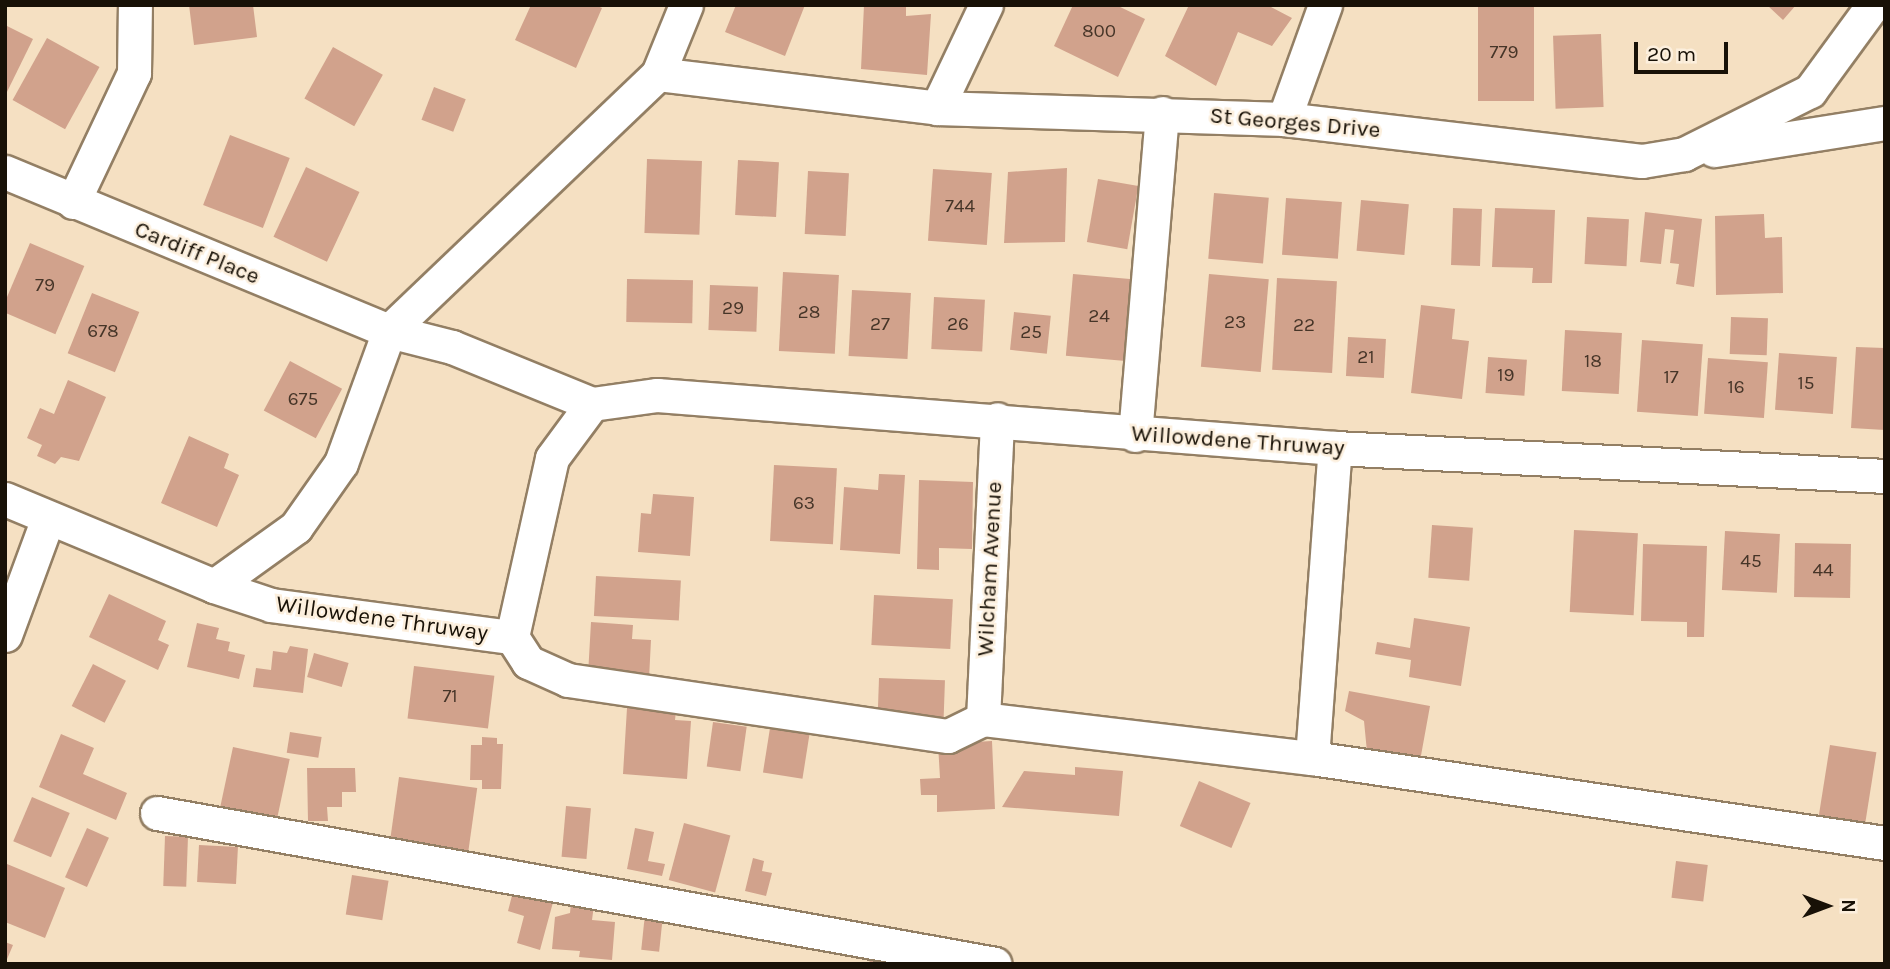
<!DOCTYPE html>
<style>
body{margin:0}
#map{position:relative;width:1890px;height:969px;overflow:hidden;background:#f5e0c2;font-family:Karla,sans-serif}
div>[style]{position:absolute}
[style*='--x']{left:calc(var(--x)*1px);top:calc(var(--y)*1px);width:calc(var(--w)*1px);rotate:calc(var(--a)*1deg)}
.building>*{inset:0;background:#d1a28c;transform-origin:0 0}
.roads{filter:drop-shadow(2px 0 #937f64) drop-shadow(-2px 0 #937f64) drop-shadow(0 2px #937f64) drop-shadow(0 -2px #937f64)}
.street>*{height:33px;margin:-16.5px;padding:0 16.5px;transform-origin:16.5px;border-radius:16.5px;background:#fff}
span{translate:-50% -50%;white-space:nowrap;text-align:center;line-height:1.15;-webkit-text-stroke:5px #fcefdd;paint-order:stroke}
.number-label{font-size:19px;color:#463528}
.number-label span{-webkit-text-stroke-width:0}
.street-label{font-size:23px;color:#181107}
.frame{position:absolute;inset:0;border:7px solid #181107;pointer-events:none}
.north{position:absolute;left:1792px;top:871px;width:70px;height:70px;-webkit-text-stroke:5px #fcefdd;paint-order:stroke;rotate:90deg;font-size:19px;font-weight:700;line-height:28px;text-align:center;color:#181107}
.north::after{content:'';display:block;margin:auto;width:24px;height:32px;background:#181107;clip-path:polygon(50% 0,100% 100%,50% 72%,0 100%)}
.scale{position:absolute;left:1634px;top:42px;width:94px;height:32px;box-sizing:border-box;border:4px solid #181107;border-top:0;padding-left:9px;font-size:21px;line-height:24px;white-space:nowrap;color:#181107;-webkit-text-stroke:5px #fcefdd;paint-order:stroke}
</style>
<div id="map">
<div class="building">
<div style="clip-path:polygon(189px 5px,253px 5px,257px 37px,194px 45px)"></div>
<div style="clip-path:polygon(531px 5px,595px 5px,602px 8px,576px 68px,515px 40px)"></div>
<div style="clip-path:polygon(736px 5px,805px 5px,785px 56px,725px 32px)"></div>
<div style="clip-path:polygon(864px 5px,906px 5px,906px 16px,931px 14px,927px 75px,861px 69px)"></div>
<div style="clip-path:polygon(1073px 5px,1116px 5px,1145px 19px,1118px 77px,1054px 46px)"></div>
<div style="clip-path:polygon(1189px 5px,1267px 5px,1292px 18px,1272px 46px,1238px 32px,1216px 86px,1165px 56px)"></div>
<div style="left:1478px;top:5px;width:56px;height:96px"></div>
<div style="clip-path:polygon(1767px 5px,1796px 5px,1783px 20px)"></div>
<div style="clip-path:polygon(5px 25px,33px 39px,5px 96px)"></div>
<div style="left:1601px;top:34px;width:73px;height:48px;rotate:88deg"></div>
<div style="left:47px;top:38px;width:60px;height:71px;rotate:29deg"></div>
<div style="left:333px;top:47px;width:57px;height:59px;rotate:29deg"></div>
<div style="left:434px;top:87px;width:34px;height:35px;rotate:21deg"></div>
<div style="left:230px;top:135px;width:64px;height:75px;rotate:21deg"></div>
<div style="left:647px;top:159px;width:55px;height:74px;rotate:2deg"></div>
<div style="left:738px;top:160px;width:41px;height:55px;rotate:3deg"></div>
<div style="left:306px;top:167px;width:59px;height:77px;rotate:25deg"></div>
<div style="clip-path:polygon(1067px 168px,1065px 242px,1004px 243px,1008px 172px)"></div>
<div style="left:933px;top:169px;width:59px;height:72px;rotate:4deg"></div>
<div style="left:808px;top:171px;width:41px;height:63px;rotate:3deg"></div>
<div style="left:1098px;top:179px;width:41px;height:64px;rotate:10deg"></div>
<div style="left:1214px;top:193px;width:55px;height:66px;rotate:5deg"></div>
<div style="left:1286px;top:198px;width:56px;height:57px;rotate:4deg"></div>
<div style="left:1361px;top:200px;width:48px;height:51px;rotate:5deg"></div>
<div style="left:1453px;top:208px;width:29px;height:57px;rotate:2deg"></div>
<div style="clip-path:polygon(1495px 208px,1555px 210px,1552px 283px,1532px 283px,1533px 268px,1492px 267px)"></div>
<div style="clip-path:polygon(1645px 212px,1702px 219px,1694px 287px,1676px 284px,1679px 264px,1670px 263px,1674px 230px,1665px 229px,1661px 264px,1640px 262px)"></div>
<div style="clip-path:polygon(1764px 214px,1765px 238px,1782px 237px,1783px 293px,1716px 295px,1715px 216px)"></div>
<div style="left:1587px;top:217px;width:42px;height:47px;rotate:3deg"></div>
<div style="left:30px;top:243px;width:59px;height:74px;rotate:23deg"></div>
<div style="left:783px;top:272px;width:56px;height:79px;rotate:3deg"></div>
<div style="left:1073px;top:274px;width:60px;height:82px;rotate:5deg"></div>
<div style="left:1209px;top:274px;width:60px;height:93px;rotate:5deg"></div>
<div style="left:1277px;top:278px;width:60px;height:92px;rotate:3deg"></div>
<div style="left:627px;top:279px;width:66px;height:43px;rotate:1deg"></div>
<div style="left:710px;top:285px;width:48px;height:45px;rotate:2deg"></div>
<div style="left:852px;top:290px;width:59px;height:66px;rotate:3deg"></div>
<div style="left:92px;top:293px;width:51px;height:65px;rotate:22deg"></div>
<div style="left:934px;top:297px;width:51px;height:52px;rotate:3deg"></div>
<div style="clip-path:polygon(1421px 305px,1455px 309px,1452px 339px,1469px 341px,1462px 399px,1411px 393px)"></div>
<div style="left:1014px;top:312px;width:37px;height:38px;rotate:6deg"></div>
<div style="left:1731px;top:317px;width:37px;height:37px;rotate:2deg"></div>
<div style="left:1565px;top:330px;width:57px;height:61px;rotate:3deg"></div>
<div style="left:1348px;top:337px;width:38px;height:39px;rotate:3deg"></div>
<div style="left:1642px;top:340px;width:61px;height:72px;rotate:4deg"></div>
<div style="clip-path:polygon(1856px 347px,1885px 348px,1885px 430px,1851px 428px)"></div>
<div style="left:1779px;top:353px;width:58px;height:57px;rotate:4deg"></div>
<div style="left:1488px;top:357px;width:39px;height:36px;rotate:4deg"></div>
<div style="left:1708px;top:358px;width:60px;height:56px;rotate:4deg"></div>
<div style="left:290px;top:361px;width:59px;height:56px;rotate:28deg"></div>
<div style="clip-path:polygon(68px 380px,106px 397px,79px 461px,61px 457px,55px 464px,37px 456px,42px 445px,27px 438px,40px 408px,54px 414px)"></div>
<div style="clip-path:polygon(189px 436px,229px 454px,224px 468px,239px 475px,217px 527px,161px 503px)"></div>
<div style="left:774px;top:465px;width:63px;height:76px;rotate:3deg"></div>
<div style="clip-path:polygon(879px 474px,905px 475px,900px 554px,840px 550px,844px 487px,878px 490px)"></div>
<div style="clip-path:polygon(919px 480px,973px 482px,972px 549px,939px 548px,939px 570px,917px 569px)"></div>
<div style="clip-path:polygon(653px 494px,694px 497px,690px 556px,638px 552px,641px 513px,651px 514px)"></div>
<div style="left:1432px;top:525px;width:41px;height:53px;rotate:4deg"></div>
<div style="left:1574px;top:530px;width:64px;height:82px;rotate:3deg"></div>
<div style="left:1725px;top:531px;width:55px;height:59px;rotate:3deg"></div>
<div style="left:1795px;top:543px;width:56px;height:54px;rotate:1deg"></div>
<div style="clip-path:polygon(1643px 544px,1707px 546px,1704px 637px,1687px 637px,1687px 622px,1641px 621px)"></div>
<div style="left:596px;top:576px;width:85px;height:40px;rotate:3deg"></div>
<div style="clip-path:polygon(109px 594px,166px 621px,158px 640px,169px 645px,158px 670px,89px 637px)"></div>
<div style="left:874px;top:595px;width:79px;height:50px;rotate:3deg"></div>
<div style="clip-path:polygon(1414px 618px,1470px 627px,1461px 686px,1409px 677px,1411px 660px,1375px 654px,1377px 642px,1410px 648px)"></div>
<div style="clip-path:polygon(591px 622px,633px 625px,632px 639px,651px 640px,649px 679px,588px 675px)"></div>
<div style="clip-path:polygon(197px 623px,219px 628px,216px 639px,230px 642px,228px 651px,245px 655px,239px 679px,187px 667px)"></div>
<div style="clip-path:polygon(290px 646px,308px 649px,303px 693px,253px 687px,256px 668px,271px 670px,273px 651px,287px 653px)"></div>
<div style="left:314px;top:653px;width:36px;height:25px;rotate:16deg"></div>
<div style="left:93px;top:664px;width:37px;height:47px;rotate:27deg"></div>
<div style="left:414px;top:666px;width:81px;height:53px;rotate:7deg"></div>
<div style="left:879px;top:678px;width:66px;height:38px;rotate:2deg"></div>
<div style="clip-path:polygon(1349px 691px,1430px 706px,1420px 761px,1367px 752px,1364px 721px,1345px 711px)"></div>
<div style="clip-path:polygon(627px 708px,676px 711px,675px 720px,691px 721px,687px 779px,623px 774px)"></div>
<div style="left:713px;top:722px;width:34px;height:45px;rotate:8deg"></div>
<div style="left:770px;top:728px;width:40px;height:45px;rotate:9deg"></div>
<div style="left:290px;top:732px;width:32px;height:21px;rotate:9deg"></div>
<div style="clip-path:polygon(61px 734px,94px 748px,83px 774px,127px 793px,116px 820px,39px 787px)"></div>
<div style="clip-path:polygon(482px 737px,497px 738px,497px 744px,503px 744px,501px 789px,482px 789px,482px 780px,470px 780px,471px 745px,482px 745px)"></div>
<div style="clip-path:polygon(992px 741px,995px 809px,937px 812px,937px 795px,921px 795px,920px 779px,940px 778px,938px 744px)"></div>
<div style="left:1830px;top:745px;width:47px;height:76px;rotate:9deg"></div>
<div style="left:233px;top:747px;width:58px;height:64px;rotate:12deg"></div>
<div style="clip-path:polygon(1075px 767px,1123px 771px,1119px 816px,1002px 807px,1024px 771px,1075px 775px)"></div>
<div style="clip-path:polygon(307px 768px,355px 768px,356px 792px,342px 792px,342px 807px,327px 807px,328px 821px,308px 821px)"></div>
<div style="left:399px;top:777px;width:79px;height:66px;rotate:8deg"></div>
<div style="left:1199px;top:781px;width:56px;height:49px;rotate:23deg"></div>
<div style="left:32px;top:797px;width:41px;height:48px;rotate:23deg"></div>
<div style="left:566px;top:806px;width:25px;height:51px;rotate:5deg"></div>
<div style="left:684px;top:823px;width:48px;height:59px;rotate:15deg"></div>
<div style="left:87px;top:828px;width:24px;height:54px;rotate:24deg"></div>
<div style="clip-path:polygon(635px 828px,654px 832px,648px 861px,665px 864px,662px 876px,627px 869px)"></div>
<div style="left:165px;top:836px;width:23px;height:50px;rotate:2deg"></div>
<div style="left:199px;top:845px;width:39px;height:37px;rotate:3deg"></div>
<div style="clip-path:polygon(753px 858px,764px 861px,762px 871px,772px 873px,766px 896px,745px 891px)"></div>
<div style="left:1676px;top:861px;width:32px;height:37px;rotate:7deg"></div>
<div style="clip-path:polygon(7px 864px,65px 888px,45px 938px,5px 922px)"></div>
<div style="left:352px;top:875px;width:37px;height:40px;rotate:9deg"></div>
<div style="clip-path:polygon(515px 884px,555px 895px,540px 950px,517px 943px,524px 916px,508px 911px)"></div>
<div style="clip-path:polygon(571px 903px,594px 905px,592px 920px,615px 922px,612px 960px,579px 957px,580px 951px,552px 949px,555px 917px,570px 913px)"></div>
<div style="left:645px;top:914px;width:18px;height:36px;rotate:6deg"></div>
<div style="clip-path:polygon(5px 942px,13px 945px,5px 964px)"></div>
<div style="clip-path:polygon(872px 951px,921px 964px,869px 964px)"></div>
</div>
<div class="roads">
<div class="street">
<div style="--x:658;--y:74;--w:281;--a:6.9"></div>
<div style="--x:937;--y:108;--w:347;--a:1.8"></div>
<div style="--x:1284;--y:119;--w:360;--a:6.7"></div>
<div style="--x:1642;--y:161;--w:43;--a:-9.5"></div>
<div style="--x:1684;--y:154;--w:141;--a:-26.6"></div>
<div style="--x:1810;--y:91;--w:107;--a:-53.8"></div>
<div style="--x:937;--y:108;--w:114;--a:-64.6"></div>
<div style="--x:1284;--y:119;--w:121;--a:-70.2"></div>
<div style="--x:1714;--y:150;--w:173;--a:-9"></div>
<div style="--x:5;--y:172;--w:416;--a:22.5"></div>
<div style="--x:389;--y:331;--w:65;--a:14.3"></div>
<div style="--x:452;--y:347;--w:151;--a:22.2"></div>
<div style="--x:73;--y:202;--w:143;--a:-64.7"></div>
<div style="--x:134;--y:73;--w:68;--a:-89.2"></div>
<div style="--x:1135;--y:435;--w:323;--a:-85.2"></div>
<div style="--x:5;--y:499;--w:226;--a:22.6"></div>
<div style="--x:214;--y:586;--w:60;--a:18.4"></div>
<div style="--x:271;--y:605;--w:243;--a:7.6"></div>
<div style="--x:214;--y:586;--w:101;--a:-35.7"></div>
<div style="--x:296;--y:527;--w:78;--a:-54.9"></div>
<div style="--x:341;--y:463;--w:140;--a:-70"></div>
<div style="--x:389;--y:331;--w:372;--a:-43.7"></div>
<div style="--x:658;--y:74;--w:74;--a:-67.9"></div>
<div style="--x:5;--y:635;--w:125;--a:-69.8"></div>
<div style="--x:512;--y:637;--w:183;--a:-77.4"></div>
<div style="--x:552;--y:458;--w:67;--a:-53.5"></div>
<div style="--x:592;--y:404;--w:66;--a:-7.9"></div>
<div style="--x:657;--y:395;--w:680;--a:4.47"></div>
<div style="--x:1335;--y:448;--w:551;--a:2.91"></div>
<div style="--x:512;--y:637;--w:30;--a:57"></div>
<div style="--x:528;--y:662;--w:44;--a:24.2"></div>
<div style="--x:568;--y:680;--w:384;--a:8.4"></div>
<div style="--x:948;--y:736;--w:39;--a:-26"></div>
<div style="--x:983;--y:719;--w:331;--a:6.8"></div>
<div style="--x:1312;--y:758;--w:579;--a:8.44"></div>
<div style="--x:983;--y:719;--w:300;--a:-87.3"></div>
<div style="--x:1312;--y:758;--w:311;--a:-85.8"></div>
<div style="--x:157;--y:813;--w:851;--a:10.21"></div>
</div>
</div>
<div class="number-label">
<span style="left:1099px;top:32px">800</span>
<span style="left:1504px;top:53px">779</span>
<span style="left:960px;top:207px">744</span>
<span style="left:45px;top:286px">79</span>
<span style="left:733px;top:309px">29</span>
<span style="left:809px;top:313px">28</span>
<span style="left:1099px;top:317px">24</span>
<span style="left:1235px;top:323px">23</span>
<span style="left:880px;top:325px">27</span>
<span style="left:958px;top:325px">26</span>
<span style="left:1304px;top:326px">22</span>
<span style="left:103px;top:332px">678</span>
<span style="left:1031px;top:333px">25</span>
<span style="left:1366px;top:358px">21</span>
<span style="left:1593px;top:362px">18</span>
<span style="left:1506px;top:376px">19</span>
<span style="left:1671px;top:378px">17</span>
<span style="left:1806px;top:384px">15</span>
<span style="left:1736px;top:388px">16</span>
<span style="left:303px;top:400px">675</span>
<span style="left:804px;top:504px">63</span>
<span style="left:1751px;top:562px">45</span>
<span style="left:1823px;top:571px">44</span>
<span style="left:450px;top:697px">71</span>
</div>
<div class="street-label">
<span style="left:1295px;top:123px;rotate:5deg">St Georges Drive</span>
<span style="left:197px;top:253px;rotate:22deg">Cardiff Place</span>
<span style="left:1238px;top:441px;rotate:4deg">Willowdene Thruway</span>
<span style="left:990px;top:569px;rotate:-87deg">Wilcham Avenue</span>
<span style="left:382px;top:619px;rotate:8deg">Willowdene Thruway</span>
</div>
<div class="frame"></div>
<div class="north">N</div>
<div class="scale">20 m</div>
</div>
